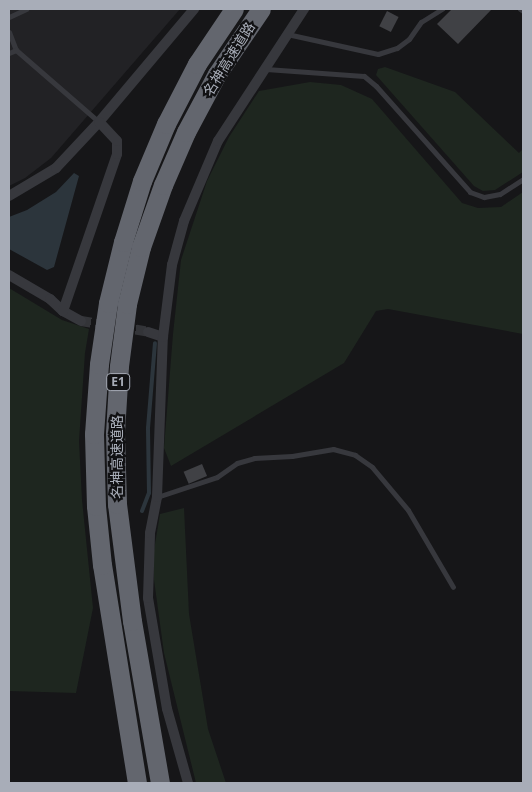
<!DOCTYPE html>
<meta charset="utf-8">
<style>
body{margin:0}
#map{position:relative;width:532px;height:792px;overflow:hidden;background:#161618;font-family:"Open Sans","Noto Sans JP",sans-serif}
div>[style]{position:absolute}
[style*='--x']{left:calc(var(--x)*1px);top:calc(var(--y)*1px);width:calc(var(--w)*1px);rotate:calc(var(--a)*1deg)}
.built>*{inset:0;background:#222225}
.green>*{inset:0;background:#1e261f}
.water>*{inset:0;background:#2c353c}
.stream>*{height:4px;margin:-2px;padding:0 2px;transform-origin:2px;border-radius:2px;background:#2c353c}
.building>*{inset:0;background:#404145;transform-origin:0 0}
.street-tunnel>*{height:10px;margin-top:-5px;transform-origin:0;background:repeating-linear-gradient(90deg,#333438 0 10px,transparent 0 15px)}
.lane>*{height:5px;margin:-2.5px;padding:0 2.5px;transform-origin:2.5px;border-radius:2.5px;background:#37383d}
.street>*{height:10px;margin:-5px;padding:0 5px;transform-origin:5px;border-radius:5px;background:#37383d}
.highway>*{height:19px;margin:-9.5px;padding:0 9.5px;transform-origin:9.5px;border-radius:9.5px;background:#63666e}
span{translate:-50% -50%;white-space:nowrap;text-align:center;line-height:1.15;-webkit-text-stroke:4.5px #111113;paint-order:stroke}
.shield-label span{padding:1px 4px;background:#111113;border:1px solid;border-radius:4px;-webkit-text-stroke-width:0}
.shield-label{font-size:12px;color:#a8adb8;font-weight:700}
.street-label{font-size:14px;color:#a8adb8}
.frame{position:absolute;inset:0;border:10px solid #a8adb8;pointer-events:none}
</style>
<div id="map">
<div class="built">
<div style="clip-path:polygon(9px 9px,180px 9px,51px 158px,25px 178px,9px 186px)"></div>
</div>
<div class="green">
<div style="clip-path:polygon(385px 67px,455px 92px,519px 153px,523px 149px,523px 172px,495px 190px,483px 191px,474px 186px,376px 75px,378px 69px)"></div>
<div style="clip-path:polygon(310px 82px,341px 85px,372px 99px,462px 203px,478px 208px,501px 207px,523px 192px,523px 334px,388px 309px,376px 311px,344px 363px,171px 466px,164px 448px,173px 334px,181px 260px,207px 181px,229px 137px,259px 91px)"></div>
<div style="clip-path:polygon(9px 288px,62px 320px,89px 329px,85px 353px,79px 441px,82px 500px,93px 608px,76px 693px,9px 691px)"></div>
<div style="clip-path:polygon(184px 508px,189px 614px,208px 729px,226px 783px,196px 783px,164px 653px,154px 580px,154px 550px,160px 514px)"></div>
</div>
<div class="water">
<div style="clip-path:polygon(74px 173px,79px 176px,54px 267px,47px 270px,9px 249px,9px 217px,27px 210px,56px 192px)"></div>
</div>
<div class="stream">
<div style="--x:142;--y:511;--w:19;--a:-69"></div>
<div style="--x:149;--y:493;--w:65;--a:-90.9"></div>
<div style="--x:148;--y:428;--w:85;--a:-85.3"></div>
</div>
<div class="building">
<div style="clip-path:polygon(452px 9px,492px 9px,458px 44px,437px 24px)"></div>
<div style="left:387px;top:11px;width:13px;height:17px;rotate:27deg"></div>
<div style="left:202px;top:464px;width:13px;height:20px;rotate:67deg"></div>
</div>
<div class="street-tunnel">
<div style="--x:81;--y:321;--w:26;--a:9"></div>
<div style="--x:121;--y:327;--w:27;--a:10"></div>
</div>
<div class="lane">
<div style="--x:520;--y:9;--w:4;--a:34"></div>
<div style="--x:9;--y:17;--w:19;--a:-25"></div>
<div style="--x:9;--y:32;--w:19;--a:69"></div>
<div style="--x:16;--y:50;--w:110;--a:40.9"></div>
<div style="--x:287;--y:34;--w:93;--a:12.4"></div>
<div style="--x:378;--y:54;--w:20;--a:-18"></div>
<div style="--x:397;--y:48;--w:15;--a:-37"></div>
<div style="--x:409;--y:39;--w:21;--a:-55"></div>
<div style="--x:421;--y:22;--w:25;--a:-32"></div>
<div style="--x:9;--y:53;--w:8;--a:-23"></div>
<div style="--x:266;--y:69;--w:98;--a:4.1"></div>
<div style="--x:364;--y:76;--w:16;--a:40"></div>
<div style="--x:376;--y:86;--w:142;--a:48.4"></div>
<div style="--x:470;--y:192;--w:15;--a:20"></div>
<div style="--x:484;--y:197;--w:16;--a:-11"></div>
<div style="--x:500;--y:194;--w:27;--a:-33"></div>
<div style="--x:157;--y:497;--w:63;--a:-18.4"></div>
<div style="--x:217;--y:477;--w:24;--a:-35"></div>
<div style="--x:237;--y:463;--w:18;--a:-16"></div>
<div style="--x:254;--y:458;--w:38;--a:-3"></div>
<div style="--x:292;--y:456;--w:42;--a:-9.7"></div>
<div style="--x:333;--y:449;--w:23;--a:15"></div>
<div style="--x:355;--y:455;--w:21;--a:35"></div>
<div style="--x:372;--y:467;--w:56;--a:50.1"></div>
<div style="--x:408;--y:510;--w:89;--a:59.7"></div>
</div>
<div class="street">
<div style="--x:9;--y:196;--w:55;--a:-30.8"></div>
<div style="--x:56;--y:168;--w:63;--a:-46.9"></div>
<div style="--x:99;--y:122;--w:148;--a:-49.9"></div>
<div style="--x:9;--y:275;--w:48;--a:30.3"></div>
<div style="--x:50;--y:299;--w:18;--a:43"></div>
<div style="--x:81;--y:321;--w:21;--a:-151"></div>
<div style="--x:63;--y:311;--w:166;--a:-71"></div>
<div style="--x:117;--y:154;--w:13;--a:-90"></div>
<div style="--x:117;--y:141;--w:26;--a:-133"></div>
<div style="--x:148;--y:332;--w:16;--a:18"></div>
<div style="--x:188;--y:783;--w:77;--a:-105.8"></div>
<div style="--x:167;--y:709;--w:113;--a:-99.7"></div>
<div style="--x:148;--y:598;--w:65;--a:-88.2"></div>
<div style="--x:150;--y:533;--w:37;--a:-79"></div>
<div style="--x:157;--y:497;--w:160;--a:-87.9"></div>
<div style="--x:163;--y:337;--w:73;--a:-82.9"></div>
<div style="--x:172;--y:265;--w:46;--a:-74.7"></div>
<div style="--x:184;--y:221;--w:87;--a:-67"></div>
<div style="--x:218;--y:141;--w:158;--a:-56.9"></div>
</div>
<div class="highway">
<div style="--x:137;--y:783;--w:221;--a:-99.1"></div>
<div style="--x:102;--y:565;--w:59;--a:-95.8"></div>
<div style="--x:96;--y:506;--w:72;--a:-91.6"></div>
<div style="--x:94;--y:434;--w:70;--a:-85.9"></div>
<div style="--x:99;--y:364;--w:62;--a:-81.6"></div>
<div style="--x:108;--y:303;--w:63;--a:-76.2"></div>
<div style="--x:123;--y:242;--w:64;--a:-72.7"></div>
<div style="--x:142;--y:181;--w:62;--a:-67.2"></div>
<div style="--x:166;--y:124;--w:68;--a:-62.7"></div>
<div style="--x:197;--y:64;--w:66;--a:-56.1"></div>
<div style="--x:160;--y:783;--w:164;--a:-99.8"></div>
<div style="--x:132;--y:621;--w:118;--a:-97.3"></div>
<div style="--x:117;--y:504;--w:71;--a:-91.6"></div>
<div style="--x:115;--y:433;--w:67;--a:-86.6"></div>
<div style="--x:119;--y:366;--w:63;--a:-82.6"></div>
<div style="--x:127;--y:304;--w:59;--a:-76.2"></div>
<div style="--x:141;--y:247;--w:66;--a:-70.5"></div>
<div style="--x:163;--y:185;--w:58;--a:-66.5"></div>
<div style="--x:186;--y:132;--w:66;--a:-61.9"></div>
<div style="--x:217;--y:74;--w:78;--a:-55.9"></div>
</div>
<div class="shield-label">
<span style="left:118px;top:382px">E1</span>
</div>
<div class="street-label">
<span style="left:229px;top:59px;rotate:-58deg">名神高速道路</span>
<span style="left:117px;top:457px;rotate:-90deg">名神高速道路</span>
</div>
<div class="frame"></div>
</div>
